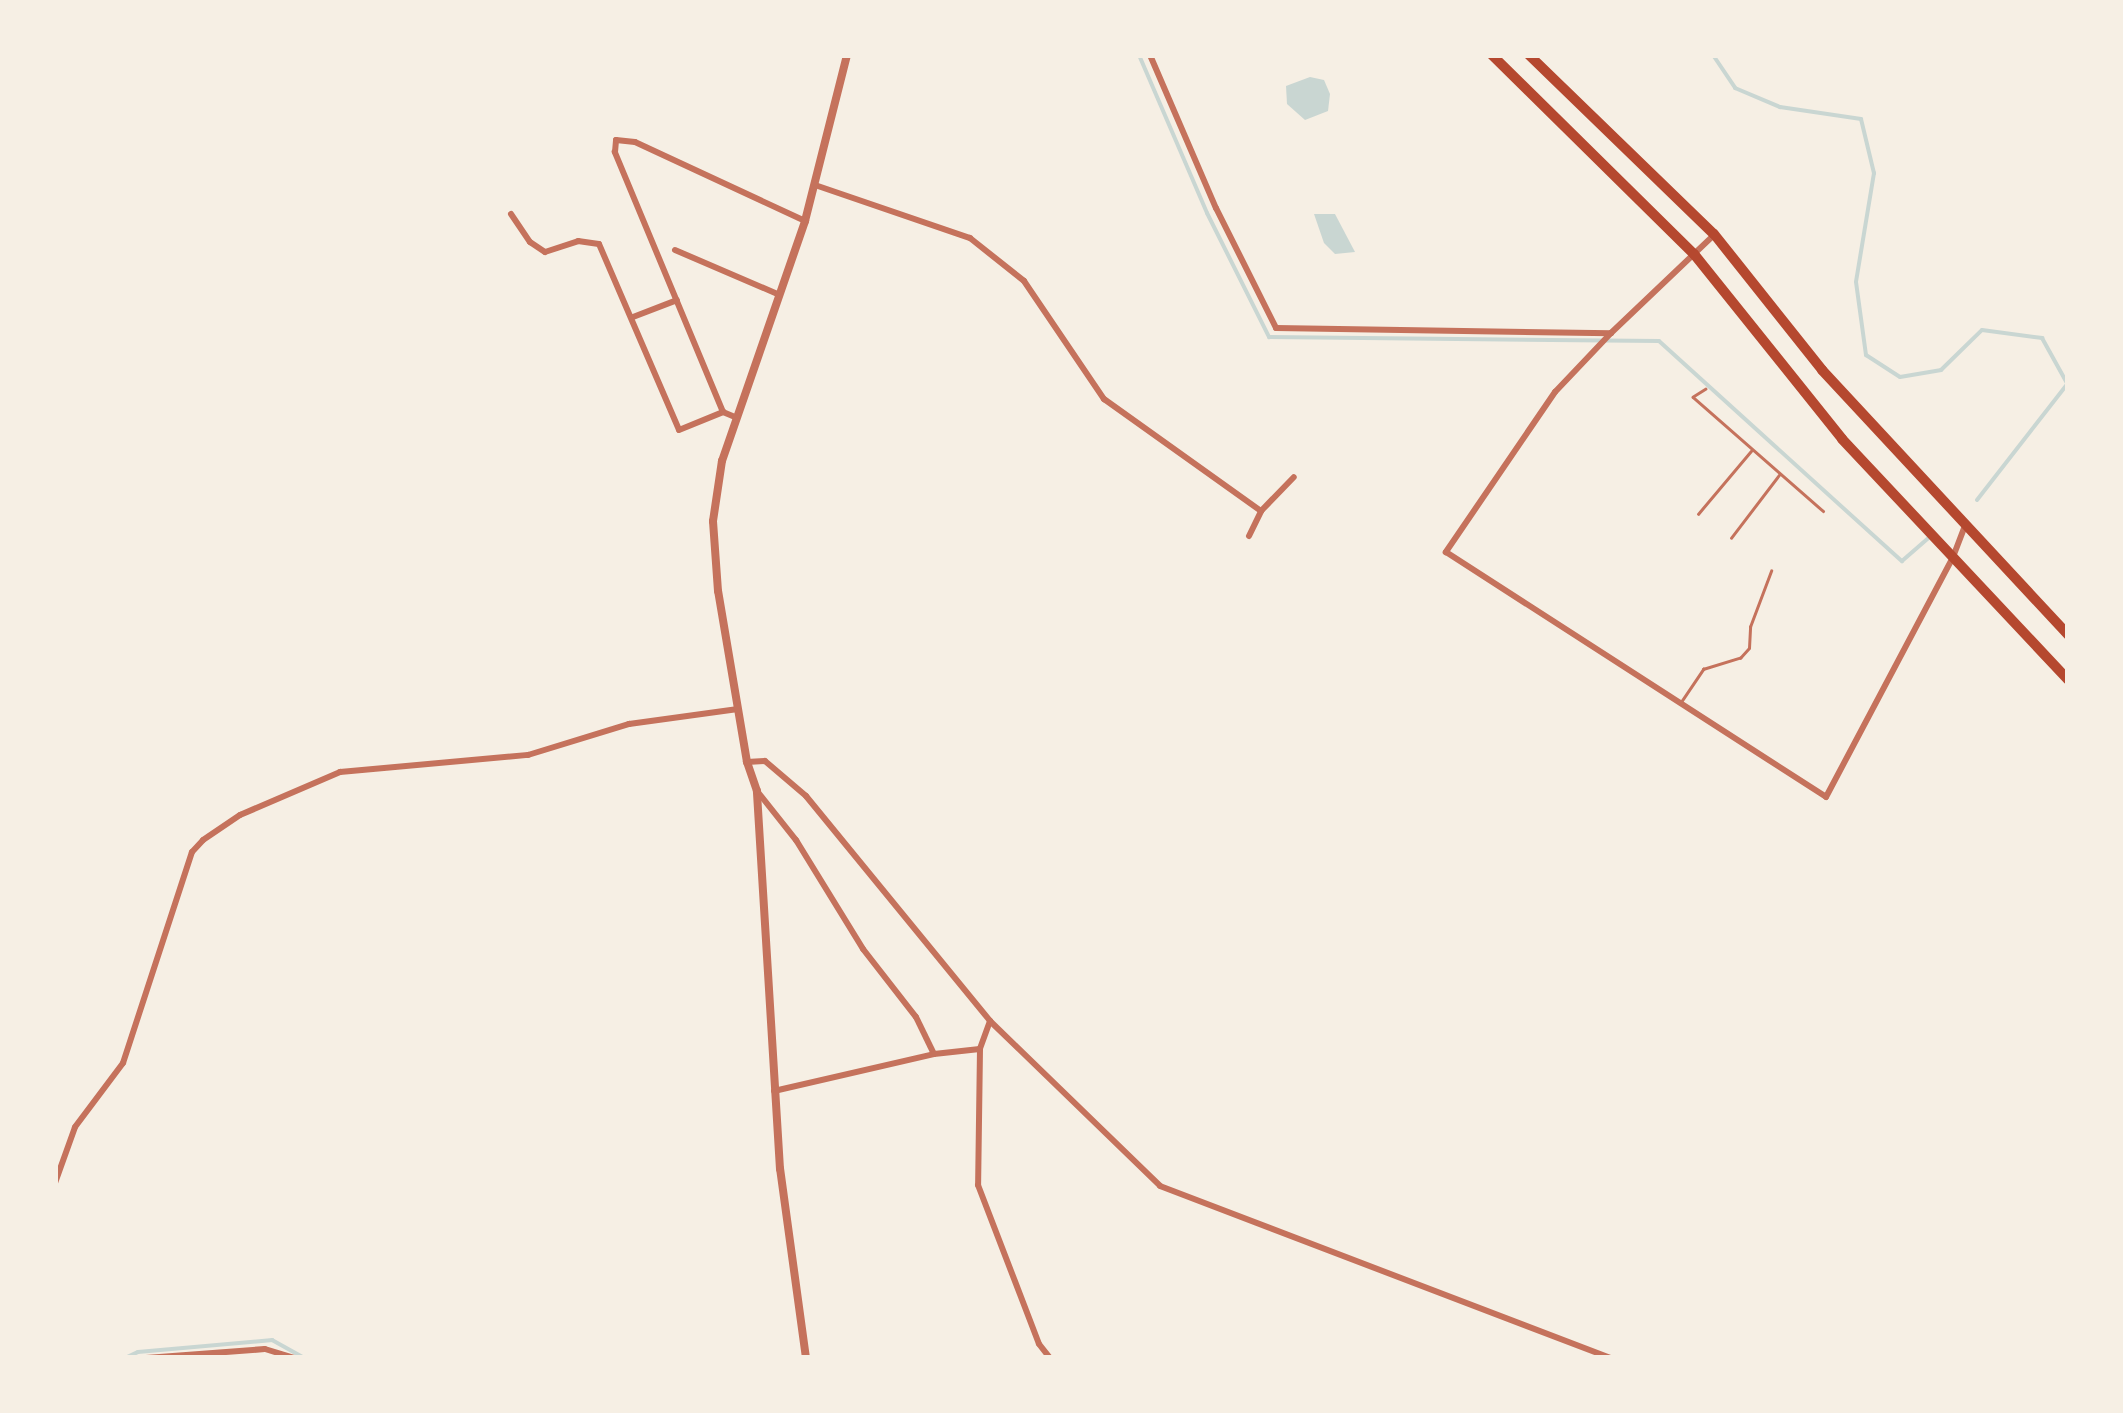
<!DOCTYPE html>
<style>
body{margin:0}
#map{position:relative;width:2123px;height:1413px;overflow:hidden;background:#f6efe4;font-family:"PT Serif",serif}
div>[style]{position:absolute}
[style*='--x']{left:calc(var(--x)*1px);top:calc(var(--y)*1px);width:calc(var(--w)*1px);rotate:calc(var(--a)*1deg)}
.water>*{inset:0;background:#c9d6d2}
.stream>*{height:4px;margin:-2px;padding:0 2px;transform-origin:2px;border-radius:2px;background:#c9d6d2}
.service>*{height:2.5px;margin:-1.25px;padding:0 1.25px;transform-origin:1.25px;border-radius:1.25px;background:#c5725c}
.minor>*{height:6px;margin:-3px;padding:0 3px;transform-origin:3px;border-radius:3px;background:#c5725c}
.tertiary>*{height:8px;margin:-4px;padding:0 4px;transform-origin:4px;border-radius:4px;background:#c5725c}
.primary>*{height:10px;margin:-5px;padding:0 5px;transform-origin:5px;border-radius:5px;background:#b5482f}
span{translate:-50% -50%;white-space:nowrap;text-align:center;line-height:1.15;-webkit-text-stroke:10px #f6efe4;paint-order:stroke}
.frame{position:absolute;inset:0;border:58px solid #f6efe4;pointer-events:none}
</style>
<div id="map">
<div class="water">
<div style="clip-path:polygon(1310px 77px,1324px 80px,1330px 94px,1328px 111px,1305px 120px,1287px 104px,1286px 86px)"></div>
<div style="clip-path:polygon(1314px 214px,1335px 214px,1355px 252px,1335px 254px,1324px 243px)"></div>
</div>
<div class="stream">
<div style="--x:1139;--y:55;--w:172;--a:66.7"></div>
<div style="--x:1207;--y:213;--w:139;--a:63.4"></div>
<div style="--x:1269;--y:337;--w:390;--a:0.6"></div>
<div style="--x:1659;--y:341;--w:328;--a:42.2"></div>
<div style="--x:1902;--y:561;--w:35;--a:-41"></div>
<div style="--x:1713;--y:55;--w:40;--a:56"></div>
<div style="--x:1735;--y:88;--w:49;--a:22.9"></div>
<div style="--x:1780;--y:107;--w:82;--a:8.4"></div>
<div style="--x:1861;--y:119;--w:56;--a:76.5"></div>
<div style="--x:1874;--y:173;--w:110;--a:99.4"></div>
<div style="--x:1856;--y:282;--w:74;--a:82.2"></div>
<div style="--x:1866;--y:355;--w:40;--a:32.9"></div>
<div style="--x:1900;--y:377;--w:42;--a:-9.7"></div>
<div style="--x:1941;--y:370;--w:57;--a:-44.3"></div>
<div style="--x:1982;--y:330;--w:61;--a:7.6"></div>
<div style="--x:2042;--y:338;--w:54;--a:61"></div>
<div style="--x:1977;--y:500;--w:148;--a:-52.1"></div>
<div style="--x:125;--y:1358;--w:14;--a:-25"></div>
<div style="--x:138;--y:1352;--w:135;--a:-5.1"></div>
<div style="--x:272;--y:1340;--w:37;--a:29"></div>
</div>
<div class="service">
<div style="--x:1706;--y:389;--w:15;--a:148"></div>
<div style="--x:1693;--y:397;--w:173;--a:41.2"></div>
<div style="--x:1698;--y:514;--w:82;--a:-49.9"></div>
<div style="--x:1731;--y:538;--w:79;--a:-52.7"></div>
<div style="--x:1681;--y:702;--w:40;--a:-56"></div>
<div style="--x:1703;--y:669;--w:39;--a:-17"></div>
<div style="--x:1740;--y:658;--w:13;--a:-48"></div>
<div style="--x:1749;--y:648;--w:21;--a:-87"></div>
<div style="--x:1750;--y:627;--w:60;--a:-69.4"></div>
</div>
<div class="minor">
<div style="--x:1150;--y:55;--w:167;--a:66.7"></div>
<div style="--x:1216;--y:208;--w:134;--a:63.4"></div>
<div style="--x:1276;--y:328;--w:335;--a:0.9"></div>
<div style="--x:1611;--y:333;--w:142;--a:-43.6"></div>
<div style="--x:815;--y:185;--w:164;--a:18.9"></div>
<div style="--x:970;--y:238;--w:69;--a:38.5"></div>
<div style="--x:1024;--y:281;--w:143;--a:55.9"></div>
<div style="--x:1104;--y:399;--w:193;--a:35.5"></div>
<div style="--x:511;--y:214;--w:34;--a:56"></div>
<div style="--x:530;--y:242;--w:18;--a:34"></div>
<div style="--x:545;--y:252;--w:35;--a:-18"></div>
<div style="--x:578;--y:241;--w:21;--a:8"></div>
<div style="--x:599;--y:244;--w:202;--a:66.7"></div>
<div style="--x:679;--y:430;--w:48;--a:-22.2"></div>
<div style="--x:723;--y:412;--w:13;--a:23"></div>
<div style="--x:675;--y:250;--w:114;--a:23.2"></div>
<div style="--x:633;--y:317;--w:47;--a:-21.1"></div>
<div style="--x:1611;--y:333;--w:81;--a:133.5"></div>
<div style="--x:1555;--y:392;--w:194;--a:124.3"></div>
<div style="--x:1446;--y:552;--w:452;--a:32.8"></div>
<div style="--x:1826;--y:797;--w:272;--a:-62.1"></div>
<div style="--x:1953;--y:557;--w:33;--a:-69"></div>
<div style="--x:723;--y:412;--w:282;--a:-112.6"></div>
<div style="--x:615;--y:152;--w:12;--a:-85"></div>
<div style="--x:616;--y:140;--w:19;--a:6"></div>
<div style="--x:635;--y:142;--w:187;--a:24.9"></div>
<div style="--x:1249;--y:536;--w:28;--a:-64"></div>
<div style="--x:1261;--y:511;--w:47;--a:-45.9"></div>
<div style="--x:747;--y:762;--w:18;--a:-3"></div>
<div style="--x:765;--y:761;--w:54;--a:40.5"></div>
<div style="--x:806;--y:796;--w:291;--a:50.7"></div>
<div style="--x:990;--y:1021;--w:237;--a:44.1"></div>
<div style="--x:1160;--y:1186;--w:483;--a:20.9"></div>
<div style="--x:757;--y:791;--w:63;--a:51.5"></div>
<div style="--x:796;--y:840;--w:128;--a:58.4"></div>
<div style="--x:863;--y:949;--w:86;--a:52.1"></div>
<div style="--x:916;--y:1017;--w:41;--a:64.1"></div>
<div style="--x:990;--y:1021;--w:30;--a:110"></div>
<div style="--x:980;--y:1049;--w:136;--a:90.8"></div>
<div style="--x:978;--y:1185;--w:170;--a:69"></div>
<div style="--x:1039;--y:1344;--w:18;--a:52"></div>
<div style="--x:774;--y:1091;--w:164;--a:-13"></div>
<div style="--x:934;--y:1054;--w:46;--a:-6.2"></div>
<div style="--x:55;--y:1183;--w:59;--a:-70.3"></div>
<div style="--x:75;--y:1127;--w:80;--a:-53.1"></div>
<div style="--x:123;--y:1063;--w:222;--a:-71.9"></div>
<div style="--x:192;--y:852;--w:16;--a:-47"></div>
<div style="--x:203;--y:840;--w:45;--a:-34"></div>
<div style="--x:240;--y:815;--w:109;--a:-23.3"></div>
<div style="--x:340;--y:772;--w:189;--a:-5.2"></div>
<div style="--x:528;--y:755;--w:106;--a:-17.1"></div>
<div style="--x:629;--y:724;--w:110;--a:-7.8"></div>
<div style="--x:146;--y:1358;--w:119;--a:-4.3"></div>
<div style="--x:265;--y:1349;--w:31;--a:17"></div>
</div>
<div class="tertiary">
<div style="--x:806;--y:1358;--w:191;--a:-97.8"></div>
<div style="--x:780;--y:1169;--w:379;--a:-93.5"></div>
<div style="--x:757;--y:791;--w:31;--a:-109"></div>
<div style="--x:747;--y:762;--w:173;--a:-99.6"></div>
<div style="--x:718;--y:591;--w:70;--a:-94.1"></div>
<div style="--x:713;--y:521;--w:61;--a:-81.5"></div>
<div style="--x:722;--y:461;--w:254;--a:-70.9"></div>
<div style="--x:805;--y:221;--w:171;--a:-75.8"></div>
</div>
<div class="primary">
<div style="--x:1492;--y:55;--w:284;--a:44.6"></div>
<div style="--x:1694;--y:254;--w:237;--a:51.3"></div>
<div style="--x:1842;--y:439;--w:330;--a:46.8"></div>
<div style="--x:1529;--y:55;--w:257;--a:44.1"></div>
<div style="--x:1714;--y:234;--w:174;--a:51.5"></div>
<div style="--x:1822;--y:370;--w:362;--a:47.1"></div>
</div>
<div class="frame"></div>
</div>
